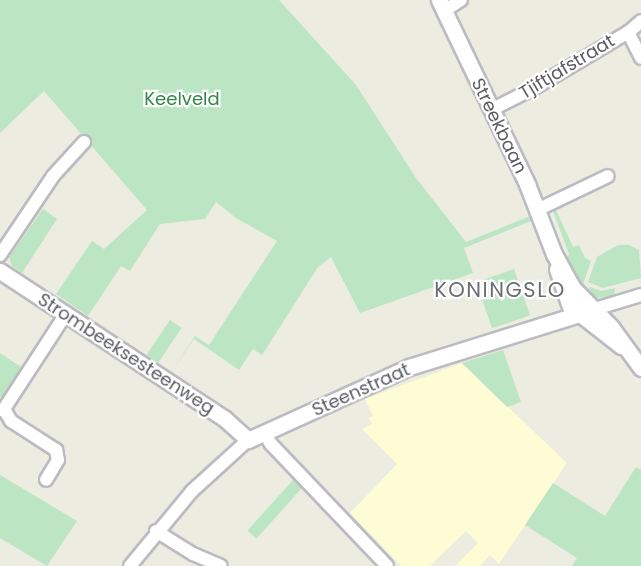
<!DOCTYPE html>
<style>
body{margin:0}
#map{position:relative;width:641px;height:566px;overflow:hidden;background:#ecece0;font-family:Poppins,sans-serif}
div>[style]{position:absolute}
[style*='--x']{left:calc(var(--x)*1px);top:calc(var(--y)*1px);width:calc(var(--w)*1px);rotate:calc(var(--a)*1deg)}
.commercial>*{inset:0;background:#fefcd4}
.green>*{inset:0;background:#bce5c4;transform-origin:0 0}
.roads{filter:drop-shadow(2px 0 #bbbcc2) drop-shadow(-2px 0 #bbbcc2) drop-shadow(0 2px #bbbcc2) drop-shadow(0 -2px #bbbcc2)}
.minor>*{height:12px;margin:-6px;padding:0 6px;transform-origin:6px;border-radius:6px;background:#fff}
.tertiary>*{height:15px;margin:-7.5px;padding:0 7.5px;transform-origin:7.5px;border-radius:7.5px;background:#fff}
span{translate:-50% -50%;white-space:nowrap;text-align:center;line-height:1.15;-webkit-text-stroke:4.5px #fff;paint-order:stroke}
.street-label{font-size:18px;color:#595b61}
.park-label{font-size:18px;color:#348548}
.quarter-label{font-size:21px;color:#6a6d73;letter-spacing:1.5px}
</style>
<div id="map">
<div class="commercial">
<div style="clip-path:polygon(462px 363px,567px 463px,499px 564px,490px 555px,480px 566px,455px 566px,478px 543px,466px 531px,430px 566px,401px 566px,350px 513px,397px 464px,362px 429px,372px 424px,369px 418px,373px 416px,365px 399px)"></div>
</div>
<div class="green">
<div style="clip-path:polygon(0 0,279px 0,356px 85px,416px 178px,466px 242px,530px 216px,531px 221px,464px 248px,473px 273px,360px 313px,331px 257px,318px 267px,262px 355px,253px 349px,239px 370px,194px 339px,172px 371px,195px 336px,209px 345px,277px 241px,236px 218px,216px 202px,205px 219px,160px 224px,130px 271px,121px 266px,88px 316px,56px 294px,92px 241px,104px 249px,147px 210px,44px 91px,0 133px)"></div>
<div style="clip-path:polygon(559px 205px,563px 207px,556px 210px,573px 247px,579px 245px,585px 258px,591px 261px,582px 287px,566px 259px,569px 254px,553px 211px,553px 208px)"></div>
<div style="clip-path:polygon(43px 209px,57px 219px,22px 273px,12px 266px,9px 257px)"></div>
<div style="clip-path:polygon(618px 245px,629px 245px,639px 250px,641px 278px,603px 288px,588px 282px,597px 257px)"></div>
<div style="left:514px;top:269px;width:49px;height:40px;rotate:71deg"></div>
<div style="clip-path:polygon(590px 287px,601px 291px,615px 288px,614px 297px,592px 298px,587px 293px)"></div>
<div style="left:170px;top:320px;width:14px;height:42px;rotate:34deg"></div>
<div style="clip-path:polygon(503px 350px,521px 402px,507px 407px,462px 363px)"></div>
<div style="clip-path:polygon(0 353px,21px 367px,4px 396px,0 397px)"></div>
<div style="clip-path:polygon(636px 467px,641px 470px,641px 566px,572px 566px,577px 558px,525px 525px,553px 483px,605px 516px)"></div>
<div style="clip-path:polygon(0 475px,77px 521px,47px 566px,0 538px)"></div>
<div style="left:293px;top:480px;width:12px;height:68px;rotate:42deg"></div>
</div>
<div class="roads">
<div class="minor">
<div style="--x:444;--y:11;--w:20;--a:-33"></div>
<div style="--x:628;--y:32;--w:29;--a:63"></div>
<div style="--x:491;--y:110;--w:48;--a:-27.1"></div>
<div style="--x:534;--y:88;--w:112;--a:-30.7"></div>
<div style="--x:630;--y:31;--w:15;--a:-42"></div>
<div style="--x:539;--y:209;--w:76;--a:-25.6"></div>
<div style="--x:0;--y:255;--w:95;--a:-56.1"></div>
<div style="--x:53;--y:176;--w:46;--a:-47.6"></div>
<div style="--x:595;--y:309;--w:48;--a:-16.9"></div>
<div style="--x:4;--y:409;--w:113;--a:-56.9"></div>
<div style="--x:0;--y:410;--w:4;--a:-14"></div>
<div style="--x:4;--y:409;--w:14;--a:60"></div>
<div style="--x:11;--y:421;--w:54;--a:32.8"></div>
<div style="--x:56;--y:450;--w:10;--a:79"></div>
<div style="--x:58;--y:460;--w:23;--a:121"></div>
<div style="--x:265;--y:434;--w:12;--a:59"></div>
<div style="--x:271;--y:444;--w:168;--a:46.4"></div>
<div style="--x:156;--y:531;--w:44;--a:31.9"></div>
<div style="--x:193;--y:554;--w:30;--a:23"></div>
<div style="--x:130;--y:566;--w:97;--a:-50.4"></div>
<div style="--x:192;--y:491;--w:76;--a:-42.3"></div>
</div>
<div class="tertiary">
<div style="--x:439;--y:0;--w:204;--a:64.4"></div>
<div style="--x:527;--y:184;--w:75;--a:68.9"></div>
<div style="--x:554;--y:254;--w:38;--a:61"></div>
<div style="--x:572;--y:287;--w:56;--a:45.7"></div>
<div style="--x:611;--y:327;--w:51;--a:53.8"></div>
<div style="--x:557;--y:269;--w:39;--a:71"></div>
<div style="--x:570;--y:306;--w:65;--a:38.1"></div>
<div style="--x:0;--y:271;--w:269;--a:33.3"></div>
<div style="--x:225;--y:419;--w:31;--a:42"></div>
<div style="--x:248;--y:440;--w:177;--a:-24.4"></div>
<div style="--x:409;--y:367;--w:195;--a:-17.3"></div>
</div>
</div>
<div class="street-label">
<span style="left:567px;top:67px;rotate:-31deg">Tjiftjafstraat</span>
<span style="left:499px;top:126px;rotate:64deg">Streekbaan</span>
<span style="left:126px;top:354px;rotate:33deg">Strombeeksesteenweg</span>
<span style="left:361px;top:390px;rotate:-24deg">Steenstraat</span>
</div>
<div class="park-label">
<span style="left:182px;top:99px">Keelveld</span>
</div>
<div class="quarter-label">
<span style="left:500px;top:290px">KONINGSLO</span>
</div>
</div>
